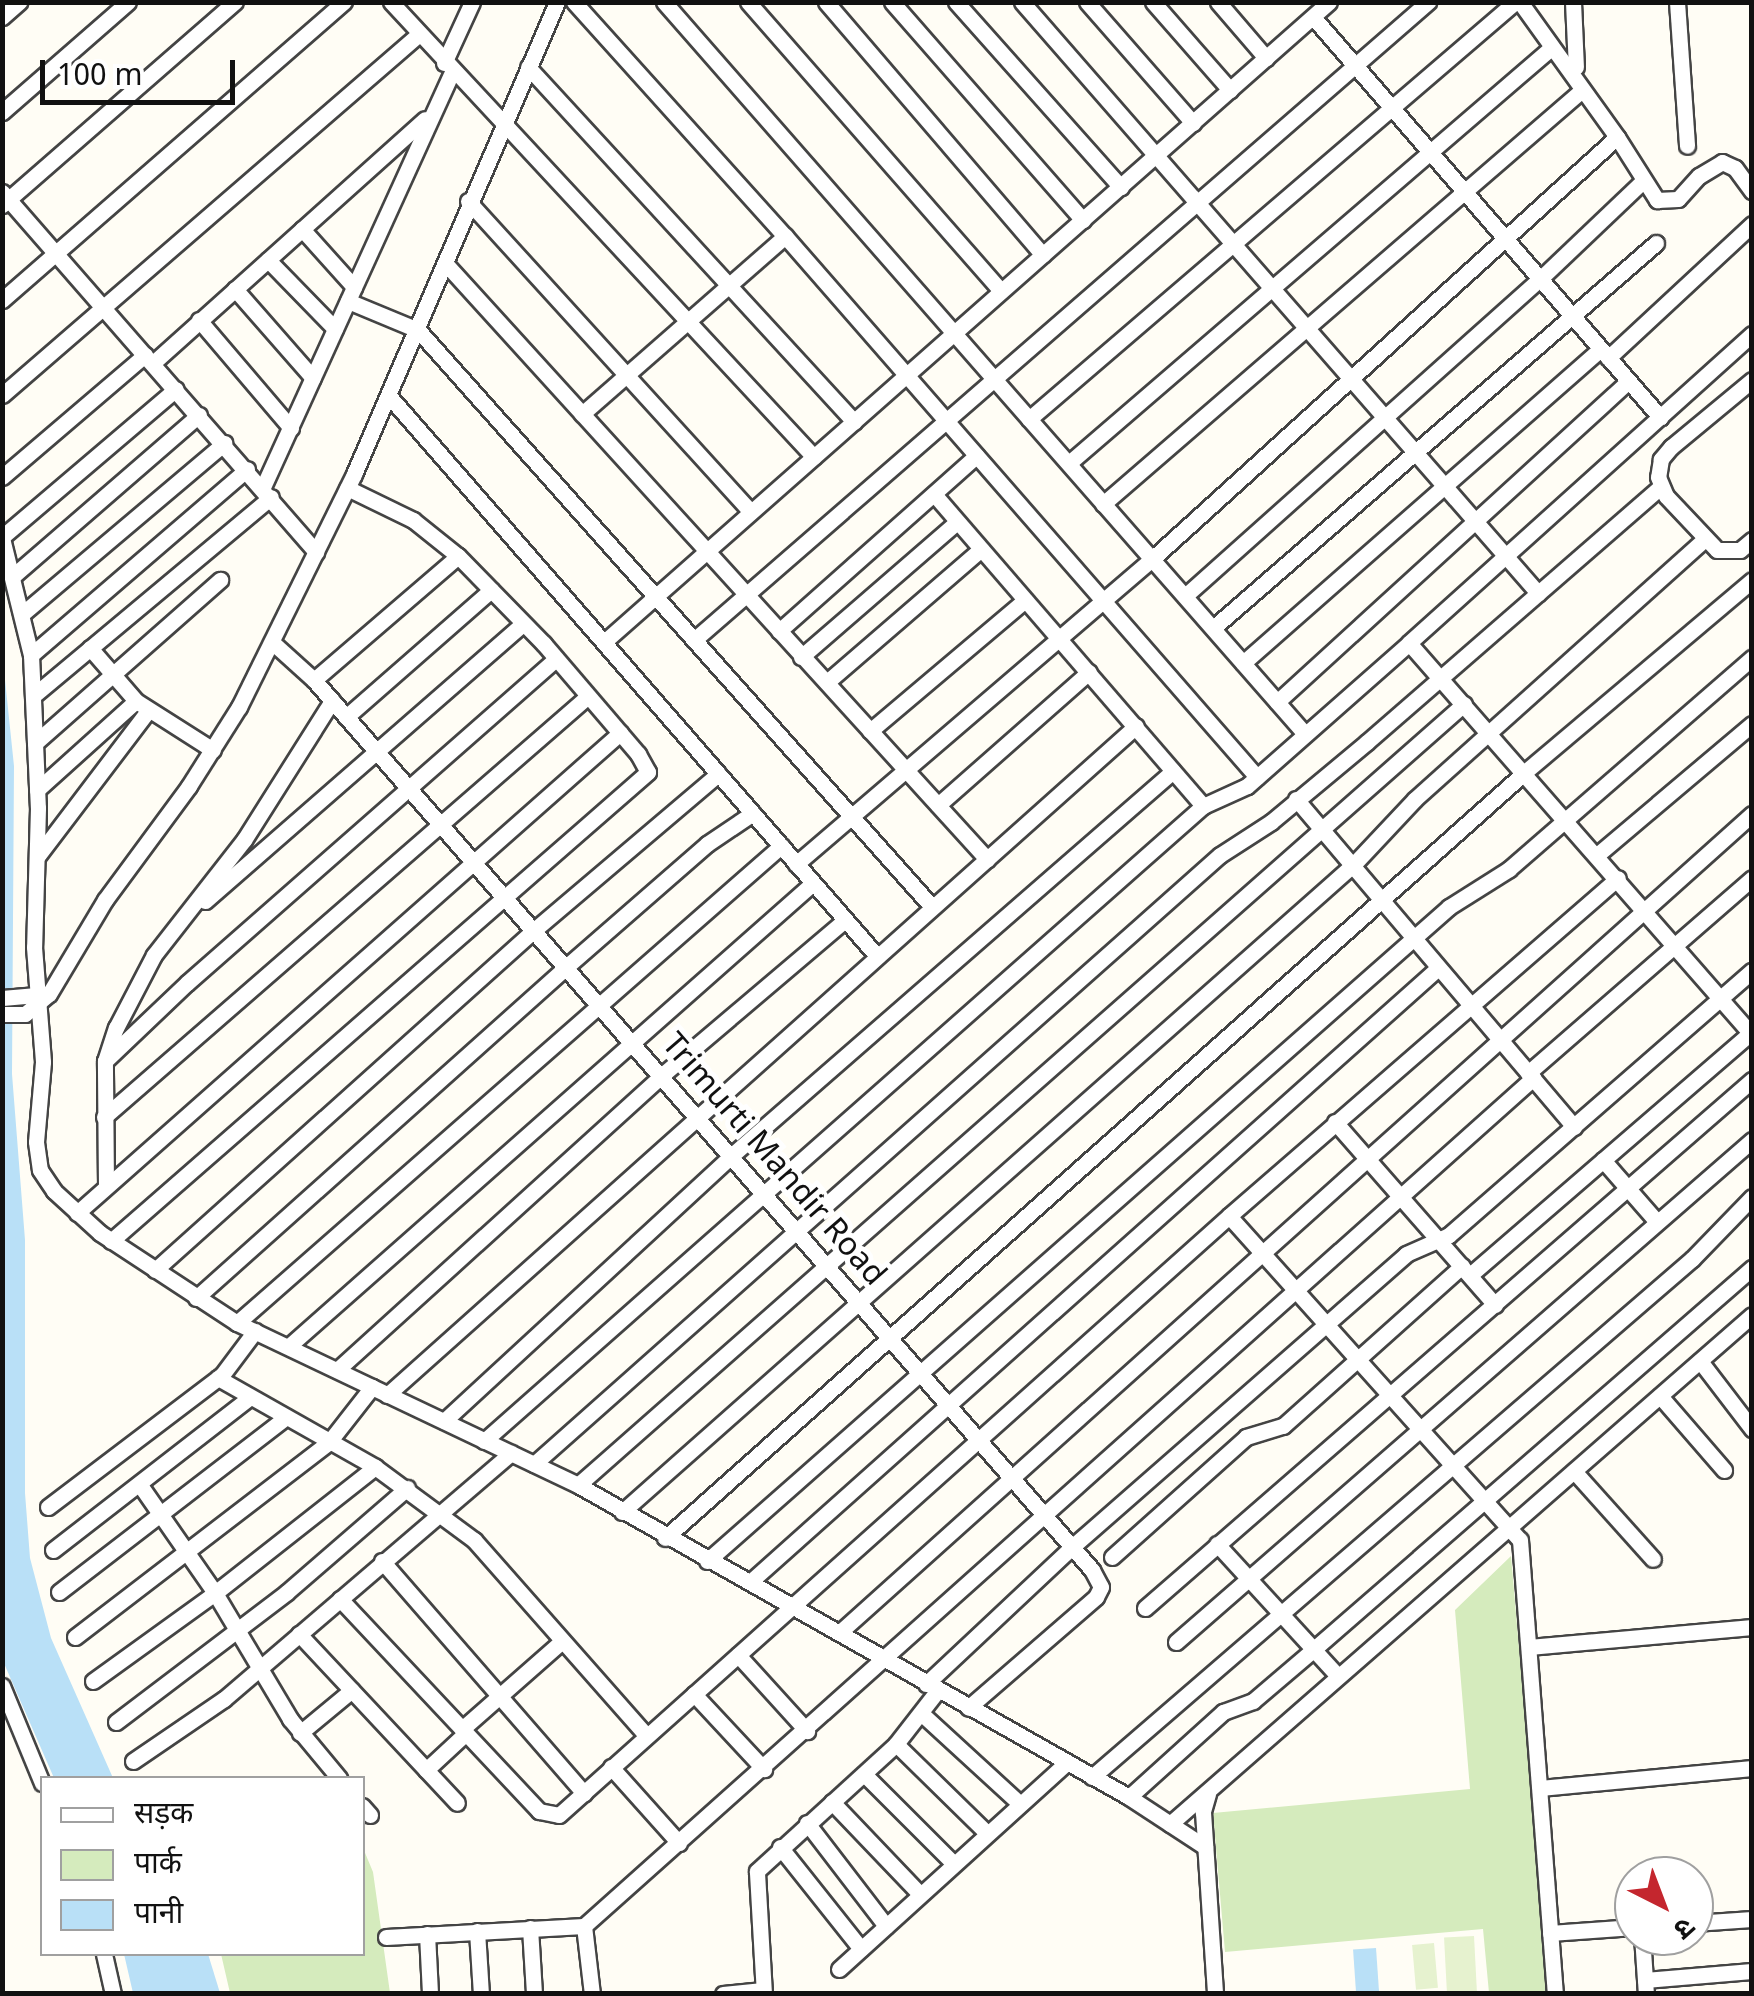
<!DOCTYPE html>
<meta charset="utf-8">
<style>
body{margin:0}
#map{position:relative;width:1754px;height:1996px;overflow:hidden;background:#fffdf5;font-family:Georgia,"Noto Sans Devanagari",serif}
div>[style]{position:absolute}
[style*='--x']{left:calc(var(--x)*1px);top:calc(var(--y)*1px);width:calc(var(--w)*1px);rotate:calc(var(--a)*1deg)}
.green>*{inset:0;background:#d5ebbd}
.pitch>*{inset:0;background:#e6f2cf;transform-origin:0 0}
.water>*{inset:0;background:#b9e0f7;transform-origin:0 0}
.roads{filter:drop-shadow(2px 0 #444) drop-shadow(-2px 0 #444) drop-shadow(0 2px #444) drop-shadow(0 -2px #444)}
.minor>*{height:15px;margin:-7.5px;padding:0 7.5px;transform-origin:7.5px;border-radius:7.5px;background:#fff}
span{translate:-50% -50%;white-space:nowrap;text-align:center;line-height:1.15;-webkit-text-stroke:10px #fff;paint-order:stroke}
.street-label{font-size:32px;color:#111}
.frame{position:absolute;inset:0;border:5px solid #111;pointer-events:none}
.legend{position:absolute;left:40px;top:1776px;width:325px;height:180px;box-sizing:border-box;background:#fff;border:2px solid #a0a0a0;margin:0;padding:12px 18px;list-style:none;font-size:30px;color:#111}
.legend li{display:flex;align-items:center;gap:20px;height:50px}
.legend b{width:50px;border:2px solid #a0a0a0}
.north{position:absolute;left:1614px;top:1856px;width:100px;height:100px;box-sizing:border-box;background:#fff;border:2px solid #a0a0a0;border-radius:50%;rotate:138deg;font-size:28px;font-weight:700;line-height:40px;text-align:center;color:#111}
.north::after{content:'';display:block;margin:auto;width:35px;height:45px;background:#c4262e;clip-path:polygon(50% 0,100% 100%,50% 72%,0 100%)}
.scale{position:absolute;left:40px;top:60px;width:195px;height:45px;box-sizing:border-box;border:5px solid #111;border-top:0;padding-left:12px;font-size:30px;line-height:35px;white-space:nowrap;color:#111;-webkit-text-stroke:8px #fff;paint-order:stroke}
</style>
<div id="map">
<div class="green">
<div style="clip-path:polygon(1511px 1556px,1549px 1993px,1489px 1993px,1483px 1929px,1225px 1952px,1213px 1813px,1470px 1789px,1455px 1610px)"></div>
<div style="clip-path:polygon(363px 1848px,373px 1872px,390px 1993px,230px 1993px,221px 1954px,362px 1954px)"></div>
</div>
<div class="pitch">
<div style="left:1474px;top:1936px;width:55px;height:30px;rotate:87deg"></div>
<div style="left:1434px;top:1943px;width:45px;height:22px;rotate:85deg"></div>
</div>
<div class="water">
<div style="clip-path:polygon(2px 651px,14px 766px,12px 1074px,25px 1240px,25px 1493px,30px 1558px,51px 1638px,113px 1778px,54px 1778px,3px 1661px)"></div>
<div style="left:1376px;top:1948px;width:45px;height:23px;rotate:86deg"></div>
<div style="clip-path:polygon(124px 1954px,208px 1954px,220px 1993px,133px 1993px)"></div>
</div>
<div class="roads">
<div class="minor">
<div style="--x:391;--y:2;--w:621;--a:47.09"></div>
<div style="--x:574;--y:2;--w:315;--a:48"></div>
<div style="--x:785;--y:236;--w:718;--a:48.9"></div>
<div style="--x:664;--y:2;--w:973;--a:48.79"></div>
<div style="--x:748;--y:2;--w:384;--a:48.8"></div>
<div style="--x:826;--y:2;--w:333;--a:49.4"></div>
<div style="--x:892;--y:2;--w:290;--a:48.8"></div>
<div style="--x:956;--y:2;--w:248;--a:48.3"></div>
<div style="--x:1022;--y:2;--w:785;--a:48.88"></div>
<div style="--x:1087;--y:2;--w:161;--a:48.8"></div>
<div style="--x:1153;--y:2;--w:117;--a:48.8"></div>
<div style="--x:1218;--y:2;--w:74;--a:49.4"></div>
<div style="--x:1520;--y:2;--w:166;--a:54.3"></div>
<div style="--x:1617;--y:137;--w:75;--a:57.6"></div>
<div style="--x:1657;--y:200;--w:21;--a:-3"></div>
<div style="--x:1678;--y:199;--w:31;--a:-48"></div>
<div style="--x:1699;--y:176;--w:27;--a:-31"></div>
<div style="--x:1722;--y:162;--w:14;--a:25"></div>
<div style="--x:1735;--y:168;--w:29;--a:54"></div>
<div style="--x:1573;--y:2;--w:65;--a:87.4"></div>
<div style="--x:1677;--y:2;--w:144;--a:86"></div>
<div style="--x:2;--y:17;--w:23;--a:-41"></div>
<div style="--x:1313;--y:17;--w:530;--a:49.06"></div>
<div style="--x:444;--y:63;--w:67;--a:-65.3"></div>
<div style="--x:528;--y:67;--w:482;--a:47.4"></div>
<div style="--x:2;--y:112;--w:167;--a:-41.1"></div>
<div style="--x:2;--y:192;--w:478;--a:48.9"></div>
<div style="--x:468;--y:201;--w:420;--a:47.7"></div>
<div style="--x:2;--y:205;--w:309;--a:-41.1"></div>
<div style="--x:302;--y:229;--w:78;--a:48.1"></div>
<div style="--x:268;--y:260;--w:96;--a:45.8"></div>
<div style="--x:445;--y:263;--w:806;--a:47.72"></div>
<div style="--x:235;--y:289;--w:118;--a:48.8"></div>
<div style="--x:2;--y:300;--w:454;--a:-41.1"></div>
<div style="--x:348;--y:301;--w:76;--a:22.5"></div>
<div style="--x:418;--y:330;--w:773;--a:48.3"></div>
<div style="--x:199;--y:320;--w:142;--a:49.6"></div>
<div style="--x:1752;--y:334;--w:462;--a:138"></div>
<div style="--x:1409;--y:643;--w:521;--a:48.81"></div>
<div style="--x:1608;--y:358;--w:197;--a:-42.9"></div>
<div style="--x:153;--y:363;--w:365;--a:-41.9"></div>
<div style="--x:1752;--y:380;--w:105;--a:140.4"></div>
<div style="--x:1671;--y:447;--w:16;--a:130"></div>
<div style="--x:1661;--y:459;--w:18;--a:99"></div>
<div style="--x:1658;--y:477;--w:21;--a:67"></div>
<div style="--x:1666;--y:496;--w:74;--a:46.6"></div>
<div style="--x:1717;--y:550;--w:23;--a:0"></div>
<div style="--x:1740;--y:550;--w:16;--a:-40"></div>
<div style="--x:2;--y:395;--w:552;--a:-40.88"></div>
<div style="--x:389;--y:396;--w:743;--a:48.93"></div>
<div style="--x:582;--y:414;--w:270;--a:-41.2"></div>
<div style="--x:1029;--y:419;--w:640;--a:-40.63"></div>
<div style="--x:1069;--y:463;--w:636;--a:-40.73"></div>
<div style="--x:2;--y:477;--w:188;--a:-40.5"></div>
<div style="--x:263;--y:487;--w:456;--a:-65.5"></div>
<div style="--x:934;--y:494;--w:412;--a:49.2"></div>
<div style="--x:1103;--y:504;--w:633;--a:-40.84"></div>
<div style="--x:2;--y:537;--w:228;--a:-40.4"></div>
<div style="--x:2;--y:538;--w:121;--a:76.1"></div>
<div style="--x:31;--y:655;--w:153;--a:87.4"></div>
<div style="--x:38;--y:808;--w:139;--a:91.6"></div>
<div style="--x:34;--y:947;--w:115;--a:85.5"></div>
<div style="--x:43;--y:1062;--w:80;--a:95"></div>
<div style="--x:36;--y:1142;--w:28;--a:82"></div>
<div style="--x:40;--y:1170;--w:25;--a:56"></div>
<div style="--x:54;--y:1191;--w:62;--a:42.4"></div>
<div style="--x:100;--y:1233;--w:164;--a:33.3"></div>
<div style="--x:237;--y:1323;--w:378;--a:25.4"></div>
<div style="--x:578;--y:1485;--w:633;--a:29.52"></div>
<div style="--x:1129;--y:1797;--w:91;--a:33.3"></div>
<div style="--x:13;--y:576;--w:246;--a:-40.9"></div>
<div style="--x:1185;--y:596;--w:476;--a:-41.8"></div>
<div style="--x:1540;--y:279;--w:142;--a:-43.6"></div>
<div style="--x:22;--y:614;--w:265;--a:-40.2"></div>
<div style="--x:1213;--y:628;--w:587;--a:-40.99"></div>
<div style="--x:779;--y:631;--w:264;--a:-41.6"></div>
<div style="--x:694;--y:640;--w:973;--a:-41"></div>
<div style="--x:272;--y:642;--w:57;--a:42.1"></div>
<div style="--x:314;--y:680;--w:1182;--a:48.84"></div>
<div style="--x:1092;--y:1570;--w:19;--a:62"></div>
<div style="--x:1101;--y:1587;--w:11;--a:117"></div>
<div style="--x:1096;--y:1597;--w:169;--a:139.1"></div>
<div style="--x:604;--y:642;--w:967;--a:-41.44"></div>
<div style="--x:90;--y:648;--w:70;--a:49"></div>
<div style="--x:136;--y:701;--w:91;--a:32.5"></div>
<div style="--x:31;--y:655;--w:285;--a:-40.7"></div>
<div style="--x:801;--y:657;--w:206;--a:-40.9"></div>
<div style="--x:1243;--y:663;--w:475;--a:-41.3"></div>
<div style="--x:314;--y:680;--w:190;--a:-40.7"></div>
<div style="--x:827;--y:682;--w:202;--a:-40.8"></div>
<div style="--x:33;--y:696;--w:310;--a:-39.9"></div>
<div style="--x:1277;--y:702;--w:476;--a:-42.4"></div>
<div style="--x:346;--y:717;--w:193;--a:-41.2"></div>
<div style="--x:870;--y:731;--w:203;--a:-40.2"></div>
<div style="--x:35;--y:743;--w:247;--a:-41.4"></div>
<div style="--x:37;--y:790;--w:133;--a:-42"></div>
<div style="--x:1296;--y:799;--w:430;--a:49.7"></div>
<div style="--x:938;--y:805;--w:201;--a:-41.4"></div>
<div style="--x:1597;--y:855;--w:203;--a:-40.2"></div>
<div style="--x:37;--y:857;--w:183;--a:-52.8"></div>
<div style="--x:796;--y:864;--w:469;--a:-40.6"></div>
<div style="--x:1152;--y:559;--w:628;--a:-42.22"></div>
<div style="--x:205;--y:901;--w:421;--a:-41.1"></div>
<div style="--x:2;--y:998;--w:46;--a:-5"></div>
<div style="--x:2;--y:1014;--w:23;--a:0"></div>
<div style="--x:25;--y:1014;--w:31;--a:-40"></div>
<div style="--x:49;--y:994;--w:109;--a:-59.2"></div>
<div style="--x:105;--y:900;--w:142;--a:-53.6"></div>
<div style="--x:189;--y:786;--w:93;--a:-57.7"></div>
<div style="--x:239;--y:707;--w:260;--a:-63.7"></div>
<div style="--x:354;--y:474;--w:514;--a:-66.73"></div>
<div style="--x:105;--y:1061;--w:113;--a:-43.6"></div>
<div style="--x:187;--y:983;--w:491;--a:-41.3"></div>
<div style="--x:1528;--y:1073;--w:297;--a:-41"></div>
<div style="--x:104;--y:1117;--w:641;--a:-41.02"></div>
<div style="--x:1335;--y:1122;--w:243;--a:48.8"></div>
<div style="--x:1603;--y:1160;--w:82;--a:48.9"></div>
<div style="--x:106;--y:1186;--w:125;--a:-90.5"></div>
<div style="--x:105;--y:1061;--w:35;--a:-72"></div>
<div style="--x:116;--y:1028;--w:82;--a:-62.5"></div>
<div style="--x:154;--y:955;--w:146;--a:-52"></div>
<div style="--x:244;--y:840;--w:165;--a:-57.7"></div>
<div style="--x:77;--y:1213;--w:725;--a:-41.48"></div>
<div style="--x:1229;--y:1216;--w:435;--a:48.1"></div>
<div style="--x:1520;--y:1540;--w:455;--a:85.6"></div>
<div style="--x:111;--y:1241;--w:713;--a:-41.13"></div>
<div style="--x:648;--y:772;--w:21;--a:-119"></div>
<div style="--x:638;--y:754;--w:145;--a:-130.5"></div>
<div style="--x:544;--y:644;--w:123;--a:-134.3"></div>
<div style="--x:458;--y:556;--w:58;--a:-141.3"></div>
<div style="--x:413;--y:520;--w:73;--a:-154.1"></div>
<div style="--x:155;--y:1270;--w:508;--a:-41.89"></div>
<div style="--x:533;--y:931;--w:243;--a:-40.3"></div>
<div style="--x:1470;--y:1275;--w:370;--a:-40.8"></div>
<div style="--x:196;--y:1298;--w:496;--a:-41.8"></div>
<div style="--x:566;--y:967;--w:187;--a:-41.1"></div>
<div style="--x:707;--y:844;--w:55;--a:-34"></div>
<div style="--x:237;--y:1323;--w:724;--a:-41.25"></div>
<div style="--x:289;--y:1346;--w:699;--a:-41.46"></div>
<div style="--x:1700;--y:1361;--w:86;--a:52.6"></div>
<div style="--x:337;--y:1370;--w:438;--a:-42.2"></div>
<div style="--x:661;--y:1076;--w:241;--a:-40.3"></div>
<div style="--x:218;--y:1378;--w:180;--a:29.5"></div>
<div style="--x:375;--y:1467;--w:123;--a:36.4"></div>
<div style="--x:474;--y:1540;--w:261;--a:48.6"></div>
<div style="--x:387;--y:1395;--w:1004;--a:-41.77"></div>
<div style="--x:1660;--y:1396;--w:98;--a:49.1"></div>
<div style="--x:444;--y:1421;--w:391;--a:-42.7"></div>
<div style="--x:731;--y:1156;--w:586;--a:-41.06"></div>
<div style="--x:484;--y:1441;--w:959;--a:-41.45"></div>
<div style="--x:1203;--y:806;--w:48;--a:-24.4"></div>
<div style="--x:1247;--y:786;--w:216;--a:-41.4"></div>
<div style="--x:534;--y:1464;--w:917;--a:-41.6"></div>
<div style="--x:1220;--y:855;--w:61;--a:-32.9"></div>
<div style="--x:1271;--y:822;--w:125;--a:-39.8"></div>
<div style="--x:1367;--y:742;--w:388;--a:-41"></div>
<div style="--x:1574;--y:1471;--w:118;--a:48.1"></div>
<div style="--x:140;--y:1485;--w:131;--a:55.2"></div>
<div style="--x:215;--y:1593;--w:147;--a:59.2"></div>
<div style="--x:290;--y:1719;--w:77;--a:50.3"></div>
<div style="--x:578;--y:1485;--w:1181;--a:-41.4"></div>
<div style="--x:48;--y:1507;--w:218;--a:-37.2"></div>
<div style="--x:222;--y:1375;--w:55;--a:-53.1"></div>
<div style="--x:622;--y:1512;--w:978;--a:-41.52"></div>
<div style="--x:1354;--y:864;--w:89;--a:-46.8"></div>
<div style="--x:1415;--y:799;--w:388;--a:-41.9"></div>
<div style="--x:665;--y:1538;--w:1152;--a:-41.69"></div>
<div style="--x:1525;--y:772;--w:297;--a:-40.2"></div>
<div style="--x:1217;--y:1544;--w:179;--a:47.5"></div>
<div style="--x:53;--y:1550;--w:249;--a:-37.8"></div>
<div style="--x:1112;--y:1557;--w:180;--a:-41.8"></div>
<div style="--x:1246;--y:1437;--w:39;--a:-17"></div>
<div style="--x:1283;--y:1426;--w:240;--a:-41.8"></div>
<div style="--x:382;--y:1561;--w:308;--a:49"></div>
<div style="--x:707;--y:1561;--w:989;--a:-41.39"></div>
<div style="--x:1449;--y:907;--w:71;--a:-32.3"></div>
<div style="--x:1509;--y:869;--w:322;--a:-41"></div>
<div style="--x:750;--y:1582;--w:922;--a:-41.75"></div>
<div style="--x:59;--y:1592;--w:285;--a:-37.6"></div>
<div style="--x:340;--y:1599;--w:291;--a:46.8"></div>
<div style="--x:539;--y:1811;--w:20;--a:11"></div>
<div style="--x:559;--y:1815;--w:899;--a:-41.8"></div>
<div style="--x:1229;--y:1216;--w:515;--a:-40.99"></div>
<div style="--x:1145;--y:1608;--w:805;--a:-41.02"></div>
<div style="--x:840;--y:1632;--w:1225;--a:-41.89"></div>
<div style="--x:299;--y:1634;--w:231;--a:46.9"></div>
<div style="--x:75;--y:1637;--w:320;--a:-37.5"></div>
<div style="--x:329;--y:1442;--w:70;--a:-52"></div>
<div style="--x:1176;--y:1642;--w:764;--a:-41.07"></div>
<div style="--x:1529;--y:1647;--w:224;--a:-5.1"></div>
<div style="--x:738;--y:1655;--w:103;--a:47.8"></div>
<div style="--x:93;--y:1681;--w:150;--a:-35.8"></div>
<div style="--x:215;--y:1593;--w:204;--a:-38.2"></div>
<div style="--x:926;--y:1684;--w:202;--a:-43.2"></div>
<div style="--x:1073;--y:1546;--w:443;--a:-41.2"></div>
<div style="--x:1406;--y:1254;--w:47;--a:-23.8"></div>
<div style="--x:1449;--y:1235;--w:402;--a:-41.1"></div>
<div style="--x:2;--y:1686;--w:105;--a:67.6"></div>
<div style="--x:694;--y:1694;--w:103;--a:47"></div>
<div style="--x:922;--y:1714;--w:132;--a:42.5"></div>
<div style="--x:116;--y:1722;--w:215;--a:-37.2"></div>
<div style="--x:287;--y:1592;--w:159;--a:-40.9"></div>
<div style="--x:462;--y:1729;--w:133;--a:-41.3"></div>
<div style="--x:300;--y:1733;--w:67;--a:-39.6"></div>
<div style="--x:896;--y:1744;--w:127;--a:44.4"></div>
<div style="--x:133;--y:1761;--w:110;--a:-34.3"></div>
<div style="--x:224;--y:1699;--w:378;--a:-40.6"></div>
<div style="--x:611;--y:1767;--w:102;--a:48.2"></div>
<div style="--x:426;--y:1770;--w:54;--a:-42.8"></div>
<div style="--x:864;--y:1774;--w:127;--a:45"></div>
<div style="--x:1092;--y:1777;--w:793;--a:-40.81"></div>
<div style="--x:1692;--y:1259;--w:86;--a:-45.9"></div>
<div style="--x:1540;--y:1788;--w:213;--a:-5.4"></div>
<div style="--x:1208;--y:1794;--w:19;--a:106"></div>
<div style="--x:1203;--y:1812;--w:182;--a:86.2"></div>
<div style="--x:1129;--y:1797;--w:127;--a:-42.1"></div>
<div style="--x:1223;--y:1712;--w:32;--a:-20"></div>
<div style="--x:1253;--y:1701;--w:80;--a:-40.4"></div>
<div style="--x:1314;--y:1649;--w:581;--a:-41.02"></div>
<div style="--x:832;--y:1802;--w:127;--a:46.3"></div>
<div style="--x:362;--y:1806;--w:12;--a:48"></div>
<div style="--x:807;--y:1823;--w:130;--a:52.5"></div>
<div style="--x:1170;--y:1824;--w:773;--a:-41.17"></div>
<div style="--x:780;--y:1847;--w:130;--a:51.5"></div>
<div style="--x:1694;--y:1923;--w:58;--a:-3.9"></div>
<div style="--x:584;--y:1926;--w:68;--a:83.3"></div>
<div style="--x:530;--y:1928;--w:66;--a:86.5"></div>
<div style="--x:477;--y:1931;--w:63;--a:86.4"></div>
<div style="--x:1550;--y:1933;--w:84;--a:-4.1"></div>
<div style="--x:427;--y:1934;--w:60;--a:87.1"></div>
<div style="--x:1642;--y:1936;--w:58;--a:86.1"></div>
<div style="--x:386;--y:1937;--w:198;--a:-3.2"></div>
<div style="--x:584;--y:1926;--w:1273;--a:-41.78"></div>
<div style="--x:104;--y:1954;--w:41;--a:77.3"></div>
<div style="--x:839;--y:1969;--w:308;--a:-42.2"></div>
<div style="--x:1645;--y:1980;--w:107;--a:-4.8"></div>
<div style="--x:723;--y:1994;--w:40;--a:-5.7"></div>
<div style="--x:764;--y:1994;--w:123;--a:-93.3"></div>
<div style="--x:757;--y:1871;--w:188;--a:-42.4"></div>
<div style="--x:896;--y:1744;--w:68;--a:-52.1"></div>
</div>
</div>
<div class="street-label">
<span style="left:772px;top:1161px;rotate:49deg">Trimurti Mandir Road</span>
</div>
<div class="frame"></div>
<ul class="legend">
<li><b style="height:12px;background:#fff"></b>सड़क</li>
<li><b style="height:28px;background:#d5ebbd"></b>पार्क</li>
<li><b style="height:28px;background:#b9e0f7"></b>पानी</li>
</ul>
<div class="north">उ</div>
<div class="scale">100 m</div>
</div>
